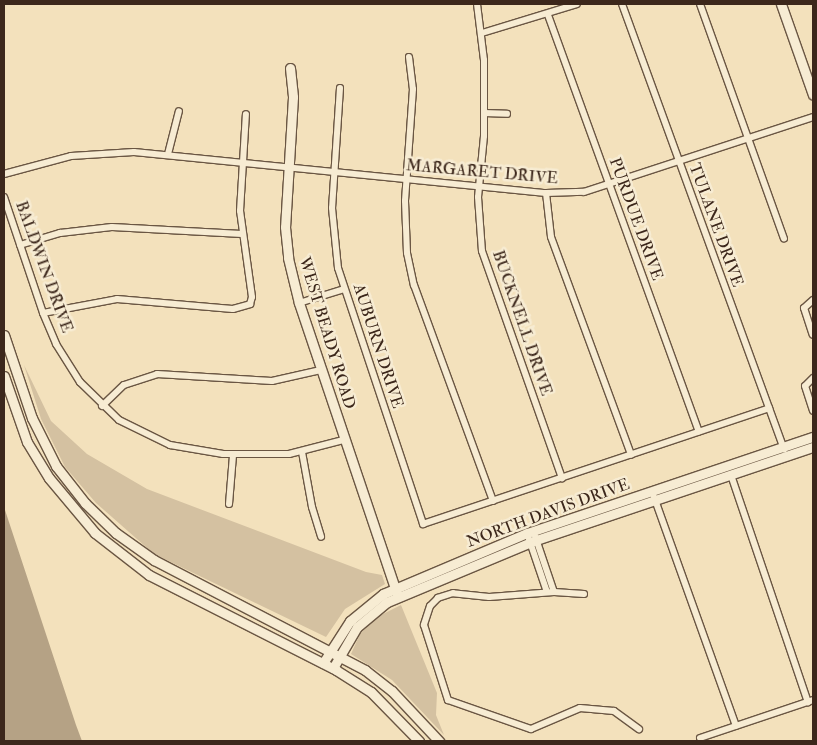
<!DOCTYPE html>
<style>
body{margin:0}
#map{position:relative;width:817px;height:745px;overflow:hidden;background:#f3e1bc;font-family:"IM FELL Double Pica",serif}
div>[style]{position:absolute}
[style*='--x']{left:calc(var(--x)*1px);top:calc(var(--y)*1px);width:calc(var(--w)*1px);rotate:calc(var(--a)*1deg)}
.green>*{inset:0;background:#d4c1a1}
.water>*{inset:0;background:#b5a285}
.roads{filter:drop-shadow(1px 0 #6a5643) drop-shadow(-1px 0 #6a5643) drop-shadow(0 1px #6a5643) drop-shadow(0 -1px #6a5643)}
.street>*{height:6px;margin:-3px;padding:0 3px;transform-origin:3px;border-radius:3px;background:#f7ecd3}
.secondary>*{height:9px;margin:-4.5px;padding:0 4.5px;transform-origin:4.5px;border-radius:4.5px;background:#f7ecd3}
span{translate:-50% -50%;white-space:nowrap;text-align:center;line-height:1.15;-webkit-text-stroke:5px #f7ecd3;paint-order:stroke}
.street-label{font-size:16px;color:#3c271b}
.frame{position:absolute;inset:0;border:5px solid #3c271b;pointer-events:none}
</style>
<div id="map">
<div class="green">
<div style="clip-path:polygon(24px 365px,51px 421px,87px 454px,147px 489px,366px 572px,382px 575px,385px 584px,345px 609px,326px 637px,154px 554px,96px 503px,65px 467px,41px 419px)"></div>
<div style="clip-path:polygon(401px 605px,437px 693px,436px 715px,444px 735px,392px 680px,351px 654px,360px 634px,375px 618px)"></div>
</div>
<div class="water">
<div style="clip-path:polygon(4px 507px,76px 725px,82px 741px,4px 741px)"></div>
</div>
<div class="roads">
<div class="street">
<div style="--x:477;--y:4;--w:56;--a:82.9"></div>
<div style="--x:484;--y:60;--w:76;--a:90"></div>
<div style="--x:484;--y:136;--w:61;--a:95.6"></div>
<div style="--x:478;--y:197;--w:54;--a:85.8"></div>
<div style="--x:482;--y:251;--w:241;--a:70.6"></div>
<div style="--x:622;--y:4;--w:474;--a:70"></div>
<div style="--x:700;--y:4;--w:249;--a:70.3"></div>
<div style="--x:548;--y:15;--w:443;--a:70.1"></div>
<div style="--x:482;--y:33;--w:99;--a:-17"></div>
<div style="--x:409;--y:57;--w:32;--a:83"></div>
<div style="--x:413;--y:89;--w:112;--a:94.1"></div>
<div style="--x:405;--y:201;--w:52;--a:87.8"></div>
<div style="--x:407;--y:253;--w:33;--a:78"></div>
<div style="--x:414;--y:285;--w:230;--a:69.9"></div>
<div style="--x:340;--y:88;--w:120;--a:93.8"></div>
<div style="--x:332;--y:208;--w:60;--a:84.3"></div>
<div style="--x:338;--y:268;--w:270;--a:71.6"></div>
<div style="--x:423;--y:524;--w:365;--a:-18.5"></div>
<div style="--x:484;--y:113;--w:23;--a:2"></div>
<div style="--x:168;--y:154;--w:44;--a:-75.7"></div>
<div style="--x:4;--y:174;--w:69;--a:-15"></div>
<div style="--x:71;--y:156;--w:63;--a:-3.6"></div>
<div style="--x:134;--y:152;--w:414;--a:5.7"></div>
<div style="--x:546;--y:193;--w:38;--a:-2"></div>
<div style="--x:584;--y:192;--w:241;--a:-18.1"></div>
<div style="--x:546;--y:193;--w:44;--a:83.5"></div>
<div style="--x:551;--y:237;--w:232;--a:69.8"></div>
<div style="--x:4;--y:197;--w:122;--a:71.4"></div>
<div style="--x:43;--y:313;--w:34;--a:67"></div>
<div style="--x:56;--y:344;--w:45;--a:57.7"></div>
<div style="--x:80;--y:382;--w:54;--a:44.3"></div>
<div style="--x:119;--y:420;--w:57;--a:26.1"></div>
<div style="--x:170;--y:445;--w:54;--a:9.6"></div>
<div style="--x:223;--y:454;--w:66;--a:0"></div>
<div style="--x:289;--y:454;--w:56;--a:-14.5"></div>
<div style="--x:20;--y:245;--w:42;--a:-16.7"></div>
<div style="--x:60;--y:233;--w:52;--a:-6.6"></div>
<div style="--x:112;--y:227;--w:130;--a:3.1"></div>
<div style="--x:813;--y:300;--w:12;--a:138"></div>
<div style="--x:804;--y:308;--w:28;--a:72"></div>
<div style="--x:299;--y:303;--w:47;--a:-17.3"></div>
<div style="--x:43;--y:313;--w:75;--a:-10.7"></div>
<div style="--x:117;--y:299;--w:116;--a:4.9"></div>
<div style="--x:233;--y:309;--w:18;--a:-16"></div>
<div style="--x:250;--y:304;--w:7;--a:-74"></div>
<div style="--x:252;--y:297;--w:87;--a:-97.9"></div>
<div style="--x:240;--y:211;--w:97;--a:-86.5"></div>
<div style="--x:813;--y:378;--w:11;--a:135"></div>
<div style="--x:805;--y:386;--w:26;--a:72"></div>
<div style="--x:102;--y:406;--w:30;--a:-44"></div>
<div style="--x:124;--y:385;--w:35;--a:-18"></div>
<div style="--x:157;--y:374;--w:115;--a:3.5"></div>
<div style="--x:272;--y:381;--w:50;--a:-12.7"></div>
<div style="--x:302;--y:452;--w:56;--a:79.7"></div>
<div style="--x:312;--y:507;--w:31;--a:73"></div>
<div style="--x:731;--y:475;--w:240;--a:71.3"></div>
<div style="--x:654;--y:497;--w:243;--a:70.3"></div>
<div style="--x:229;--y:504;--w:49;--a:-85.3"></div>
<div style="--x:527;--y:533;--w:62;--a:71.3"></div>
<div style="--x:535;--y:536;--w:59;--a:71.3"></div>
<div style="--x:584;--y:594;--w:30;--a:-176"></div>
<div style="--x:554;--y:592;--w:65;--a:175.6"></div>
<div style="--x:489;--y:597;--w:36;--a:-174"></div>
<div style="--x:453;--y:593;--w:16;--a:162"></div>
<div style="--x:438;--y:598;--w:11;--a:135"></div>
<div style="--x:430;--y:606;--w:20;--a:108"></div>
<div style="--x:424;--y:625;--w:79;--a:72.3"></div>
<div style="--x:448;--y:700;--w:88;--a:19.3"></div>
<div style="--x:531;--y:729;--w:53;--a:-23.2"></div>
<div style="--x:580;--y:708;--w:34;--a:5"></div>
<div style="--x:614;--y:711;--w:31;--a:36"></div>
<div style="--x:700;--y:738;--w:119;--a:-18.6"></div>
</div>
<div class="secondary">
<div style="--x:781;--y:4;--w:96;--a:70.6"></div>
<div style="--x:290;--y:68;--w:29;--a:84"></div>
<div style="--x:293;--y:97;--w:130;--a:93.5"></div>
<div style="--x:285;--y:227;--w:31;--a:84"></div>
<div style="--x:288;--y:258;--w:46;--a:76.3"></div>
<div style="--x:299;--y:303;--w:310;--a:71.4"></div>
<div style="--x:4;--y:335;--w:88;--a:71.4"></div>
<div style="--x:32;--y:418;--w:54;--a:63.4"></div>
<div style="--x:56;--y:466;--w:47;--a:51.9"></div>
<div style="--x:85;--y:503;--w:43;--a:44.1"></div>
<div style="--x:116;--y:533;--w:47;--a:35.4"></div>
<div style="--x:154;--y:560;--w:238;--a:27.5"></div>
<div style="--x:365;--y:670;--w:34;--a:38"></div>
<div style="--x:392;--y:691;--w:69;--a:46.8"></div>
<div style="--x:4;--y:376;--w:70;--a:70.8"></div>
<div style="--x:27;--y:442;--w:42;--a:58.6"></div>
<div style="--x:49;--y:478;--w:72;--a:50.1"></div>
<div style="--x:95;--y:533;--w:68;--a:37.9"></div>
<div style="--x:149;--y:575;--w:210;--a:26.9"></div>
<div style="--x:336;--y:670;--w:41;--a:32.2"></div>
<div style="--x:371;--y:692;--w:69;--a:45.6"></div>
<div style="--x:323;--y:663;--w:50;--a:-57.3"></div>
<div style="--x:350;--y:621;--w:43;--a:-39.3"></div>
<div style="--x:383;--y:594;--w:156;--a:-23"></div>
<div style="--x:527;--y:533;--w:302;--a:-18.6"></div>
<div style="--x:333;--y:668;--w:48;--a:-59.7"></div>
<div style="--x:357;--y:627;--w:39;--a:-40"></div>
<div style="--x:387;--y:602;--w:161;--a:-22.6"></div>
<div style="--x:536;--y:540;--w:292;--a:-18.6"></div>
</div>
</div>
<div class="street-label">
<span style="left:482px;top:172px;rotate:5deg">MARGARET DRIVE</span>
<span style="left:636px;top:219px;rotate:70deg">PURDUE DRIVE</span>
<span style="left:716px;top:225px;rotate:70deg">TULANE DRIVE</span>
<span style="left:44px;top:267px;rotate:70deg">BALDWIN DRIVE</span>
<span style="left:522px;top:323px;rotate:71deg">BUCKNELL DRIVE</span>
<span style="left:327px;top:333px;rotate:73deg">WEST BEADY ROAD</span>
<span style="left:378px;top:346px;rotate:72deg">AUBURN DRIVE</span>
<span style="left:548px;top:513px;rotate:-20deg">NORTH DAVIS DRIVE</span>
</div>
<div class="frame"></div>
</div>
